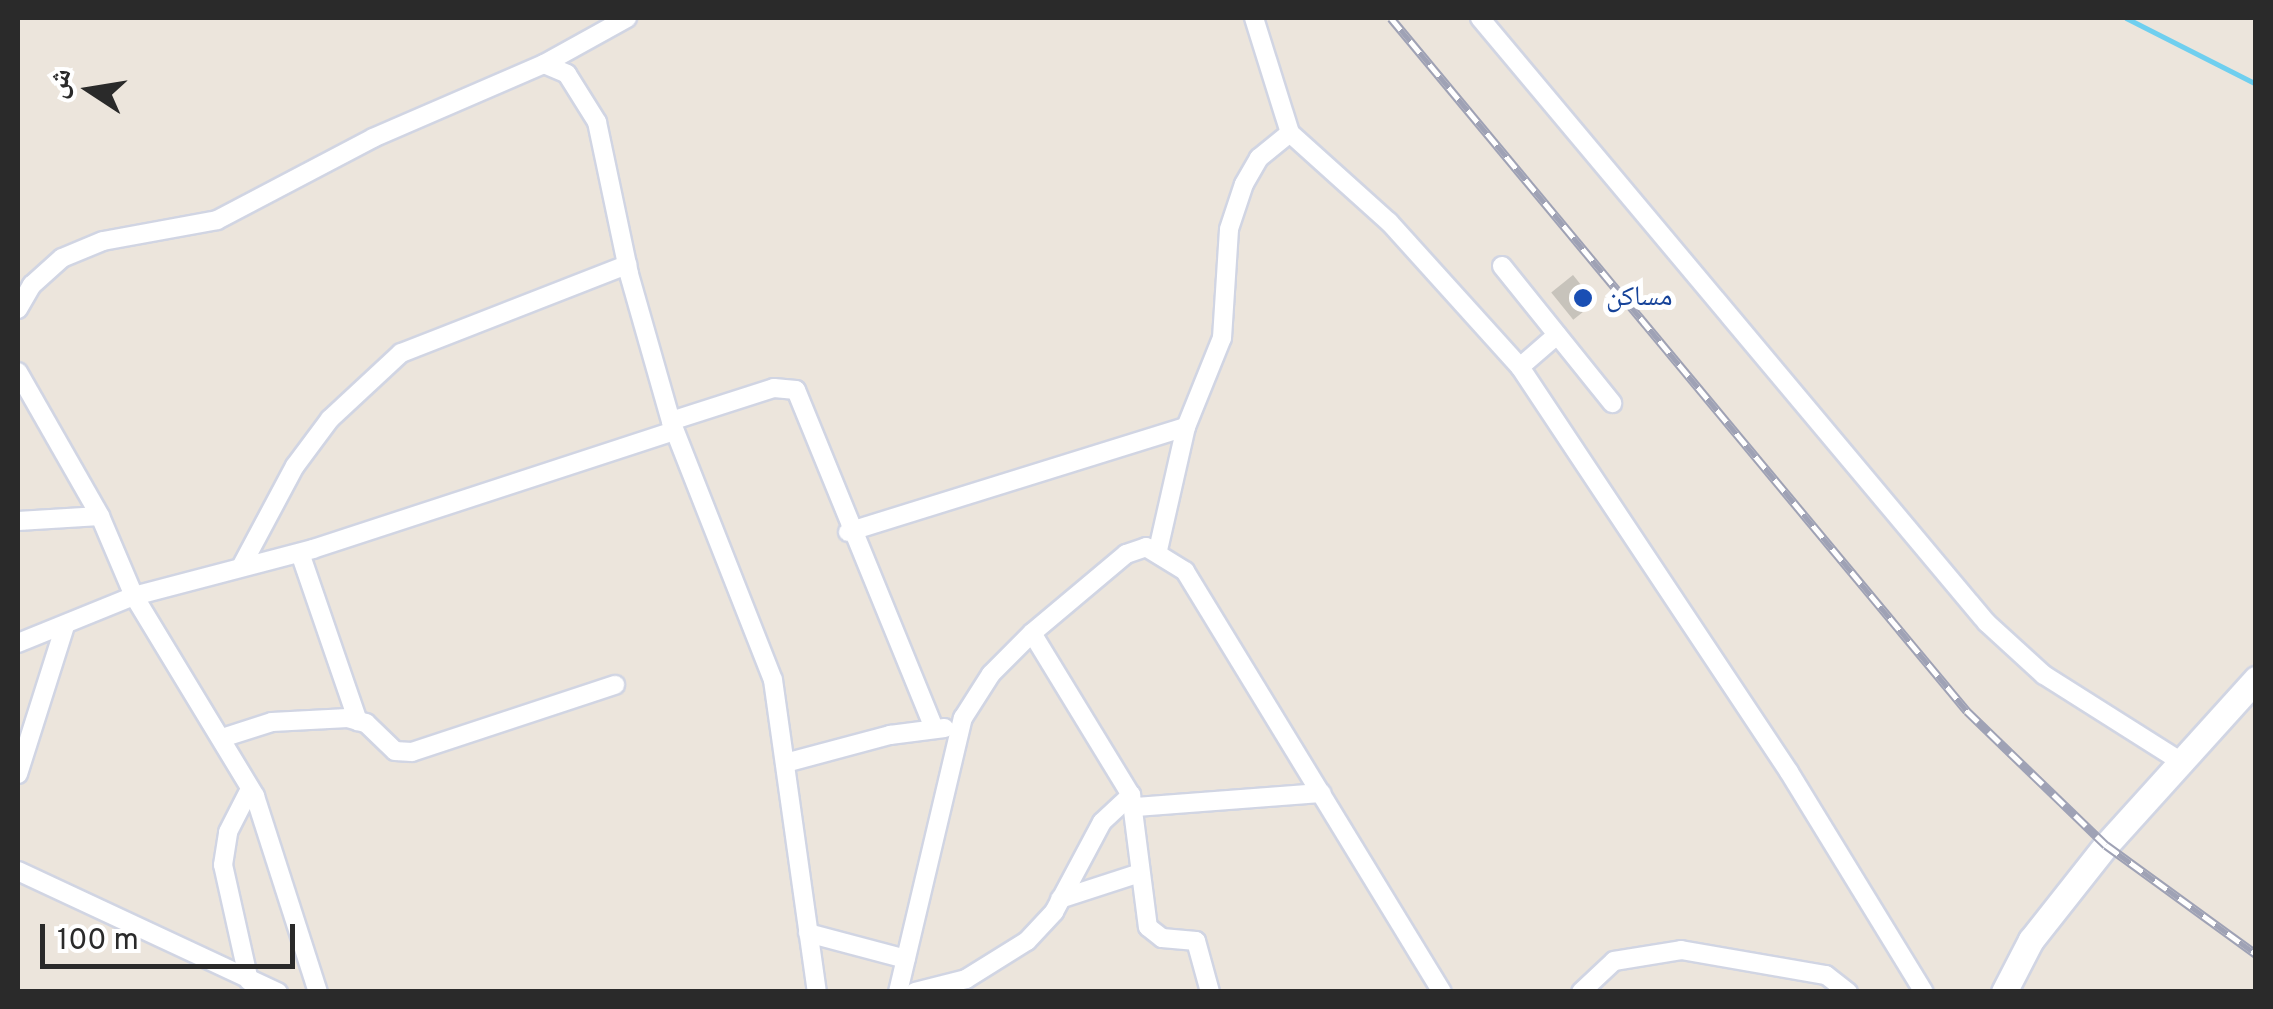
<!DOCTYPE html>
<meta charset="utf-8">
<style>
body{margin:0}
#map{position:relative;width:2273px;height:1009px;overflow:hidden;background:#ece5dc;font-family:Overpass,"Noto Naskh Arabic",sans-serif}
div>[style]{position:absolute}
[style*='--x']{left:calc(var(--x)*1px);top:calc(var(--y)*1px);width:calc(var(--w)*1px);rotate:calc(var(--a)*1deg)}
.stream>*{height:5px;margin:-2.5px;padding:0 2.5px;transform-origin:2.5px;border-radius:2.5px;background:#6fcfef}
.building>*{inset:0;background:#c7c3bb;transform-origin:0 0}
.roads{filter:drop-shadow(2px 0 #d1d5e3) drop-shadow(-2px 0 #d1d5e3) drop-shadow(0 2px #d1d5e3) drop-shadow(0 -2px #d1d5e3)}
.minor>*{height:18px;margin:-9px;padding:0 9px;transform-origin:9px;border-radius:9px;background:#fff}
.secondary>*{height:25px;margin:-12.5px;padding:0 12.5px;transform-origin:12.5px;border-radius:12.5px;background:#fff}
.rail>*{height:9px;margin-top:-4.5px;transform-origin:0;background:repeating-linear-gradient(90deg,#fff 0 15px,#9fa2b5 0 30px);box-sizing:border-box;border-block:2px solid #9fa2b5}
.dots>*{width:28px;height:28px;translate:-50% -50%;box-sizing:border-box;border:5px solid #fff;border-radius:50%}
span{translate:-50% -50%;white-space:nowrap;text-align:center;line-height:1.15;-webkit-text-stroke:10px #fff;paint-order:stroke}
.transit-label{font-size:28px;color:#164399}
.left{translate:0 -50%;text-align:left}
.frame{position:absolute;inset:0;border:20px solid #2a2a2a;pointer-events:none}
.north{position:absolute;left:40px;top:40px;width:100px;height:100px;-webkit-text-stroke:8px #fff;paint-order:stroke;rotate:282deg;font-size:28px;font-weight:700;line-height:40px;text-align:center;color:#2a2a2a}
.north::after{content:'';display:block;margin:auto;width:35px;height:45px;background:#2a2a2a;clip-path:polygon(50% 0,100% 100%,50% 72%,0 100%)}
.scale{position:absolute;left:40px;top:924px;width:255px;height:45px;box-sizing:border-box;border:5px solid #2a2a2a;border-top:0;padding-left:12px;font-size:30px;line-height:35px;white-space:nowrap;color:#2a2a2a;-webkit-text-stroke:8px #fff;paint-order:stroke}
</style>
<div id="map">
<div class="stream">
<div style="--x:2126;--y:18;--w:146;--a:26.9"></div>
</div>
<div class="building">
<div style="left:1573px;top:275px;width:35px;height:28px;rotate:51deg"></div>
</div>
<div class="roads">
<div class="minor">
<div style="--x:1254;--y:18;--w:121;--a:72.6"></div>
<div style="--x:1290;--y:133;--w:133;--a:42"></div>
<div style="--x:1389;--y:222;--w:195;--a:47.9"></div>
<div style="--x:1520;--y:367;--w:486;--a:56.4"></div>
<div style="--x:1789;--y:772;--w:258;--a:58.5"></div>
<div style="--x:1480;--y:18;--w:789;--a:50.04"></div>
<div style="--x:1987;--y:623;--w:77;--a:42.4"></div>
<div style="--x:2044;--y:675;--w:161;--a:32.3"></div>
<div style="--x:544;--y:64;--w:25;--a:23"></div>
<div style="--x:567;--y:74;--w:57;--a:58"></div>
<div style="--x:597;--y:122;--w:155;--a:78.1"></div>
<div style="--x:629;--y:274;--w:153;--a:74.1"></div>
<div style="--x:671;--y:421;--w:278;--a:68.5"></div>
<div style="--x:773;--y:680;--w:315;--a:82"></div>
<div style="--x:1502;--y:266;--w:176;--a:51.2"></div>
<div style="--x:18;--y:309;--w:28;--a:-60"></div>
<div style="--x:32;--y:285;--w:40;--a:-42"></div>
<div style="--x:62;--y:258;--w:44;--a:-22.5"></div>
<div style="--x:103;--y:241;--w:116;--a:-10.4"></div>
<div style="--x:217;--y:220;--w:176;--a:-27.7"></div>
<div style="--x:373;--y:138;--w:186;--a:-23.4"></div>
<div style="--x:544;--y:64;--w:95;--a:-29"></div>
<div style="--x:1520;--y:367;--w:49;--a:-40.9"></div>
<div style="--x:18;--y:372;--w:166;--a:60.3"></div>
<div style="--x:100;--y:516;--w:87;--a:67"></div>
<div style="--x:134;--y:596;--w:234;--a:58.8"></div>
<div style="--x:255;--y:796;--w:206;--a:72.2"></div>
<div style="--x:671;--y:421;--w:108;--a:-17.8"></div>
<div style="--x:774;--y:388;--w:22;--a:5"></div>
<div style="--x:796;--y:390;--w:365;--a:67.8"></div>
<div style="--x:18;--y:521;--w:82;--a:-3.5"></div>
<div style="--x:848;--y:532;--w:354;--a:-17.3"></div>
<div style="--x:1186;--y:427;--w:96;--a:-68"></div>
<div style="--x:1222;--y:338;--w:109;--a:-86.3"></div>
<div style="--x:1229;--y:229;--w:47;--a:-71.6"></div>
<div style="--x:1244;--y:184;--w:30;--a:-60"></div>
<div style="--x:1259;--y:158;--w:40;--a:-39"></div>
<div style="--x:1158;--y:550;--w:126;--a:-77.2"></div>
<div style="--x:300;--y:553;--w:178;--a:71"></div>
<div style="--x:241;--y:567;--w:115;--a:-61.9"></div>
<div style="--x:295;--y:466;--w:59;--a:-53.3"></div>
<div style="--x:330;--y:419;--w:97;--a:-42.9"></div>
<div style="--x:401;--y:353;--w:243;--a:-21.3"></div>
<div style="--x:1032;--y:633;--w:190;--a:58.6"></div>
<div style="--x:1131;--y:795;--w:133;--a:82.7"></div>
<div style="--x:1148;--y:927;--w:18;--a:38"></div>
<div style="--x:1162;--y:938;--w:34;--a:5"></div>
<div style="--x:1196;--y:941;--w:53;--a:74.6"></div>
<div style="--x:18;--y:643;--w:125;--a:-22.1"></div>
<div style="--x:134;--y:596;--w:185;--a:-14.7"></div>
<div style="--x:313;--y:549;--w:380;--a:-18.1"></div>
<div style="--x:222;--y:738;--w:52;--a:-17.7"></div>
<div style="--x:272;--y:722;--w:76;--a:-3"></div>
<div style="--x:348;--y:718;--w:19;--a:16"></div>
<div style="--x:366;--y:723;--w:40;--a:44"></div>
<div style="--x:395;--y:751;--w:17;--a:3"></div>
<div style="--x:412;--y:752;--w:214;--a:-18.3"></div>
<div style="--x:789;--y:762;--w:105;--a:-15"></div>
<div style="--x:890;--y:735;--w:55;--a:-7.3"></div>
<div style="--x:18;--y:774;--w:155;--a:-72.4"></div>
<div style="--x:1135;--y:807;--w:187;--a:-4.3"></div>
<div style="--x:18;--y:871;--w:287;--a:25"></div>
<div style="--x:1060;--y:899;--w:84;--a:-18"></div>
<div style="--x:808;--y:933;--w:101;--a:14.9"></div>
<div style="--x:249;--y:981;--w:119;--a:-102.6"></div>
<div style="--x:223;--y:865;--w:33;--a:-81"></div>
<div style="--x:228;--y:832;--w:48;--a:-62.9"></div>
<div style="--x:898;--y:992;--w:282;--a:-76.7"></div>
<div style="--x:963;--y:718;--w:52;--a:-57.5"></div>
<div style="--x:991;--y:674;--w:58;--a:-45"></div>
<div style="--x:1032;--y:633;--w:123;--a:-40"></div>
<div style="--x:1126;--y:554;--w:21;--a:-19"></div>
<div style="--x:1146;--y:547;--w:46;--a:31.6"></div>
<div style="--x:1185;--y:571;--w:493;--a:58.6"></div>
<div style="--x:915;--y:992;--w:53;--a:-14.3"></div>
<div style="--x:966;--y:979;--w:72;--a:-31.9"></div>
<div style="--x:1027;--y:941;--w:40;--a:-47"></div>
<div style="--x:1054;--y:912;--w:102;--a:-61.9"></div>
<div style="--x:1102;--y:822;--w:40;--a:-43"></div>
<div style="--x:1581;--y:992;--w:45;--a:-43.2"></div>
<div style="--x:1614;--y:961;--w:68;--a:-9.3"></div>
<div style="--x:1681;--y:950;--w:147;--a:9.8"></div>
<div style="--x:1826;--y:975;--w:28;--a:38"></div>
</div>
<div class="secondary">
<div style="--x:2004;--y:992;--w:59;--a:-62.6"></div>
<div style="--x:2031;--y:940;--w:121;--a:-51.7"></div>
<div style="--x:2106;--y:845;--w:224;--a:-47.9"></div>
</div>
</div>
<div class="rail">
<div style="--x:1391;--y:18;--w:901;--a:50.27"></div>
<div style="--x:1967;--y:711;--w:193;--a:44"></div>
<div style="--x:2106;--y:845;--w:185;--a:36"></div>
</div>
<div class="dots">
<div style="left:1583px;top:298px;background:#1a4fb4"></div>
</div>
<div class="transit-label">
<span class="left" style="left:1606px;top:298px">مساكن</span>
</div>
<div class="frame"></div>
<div class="north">ش</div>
<div class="scale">100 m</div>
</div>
